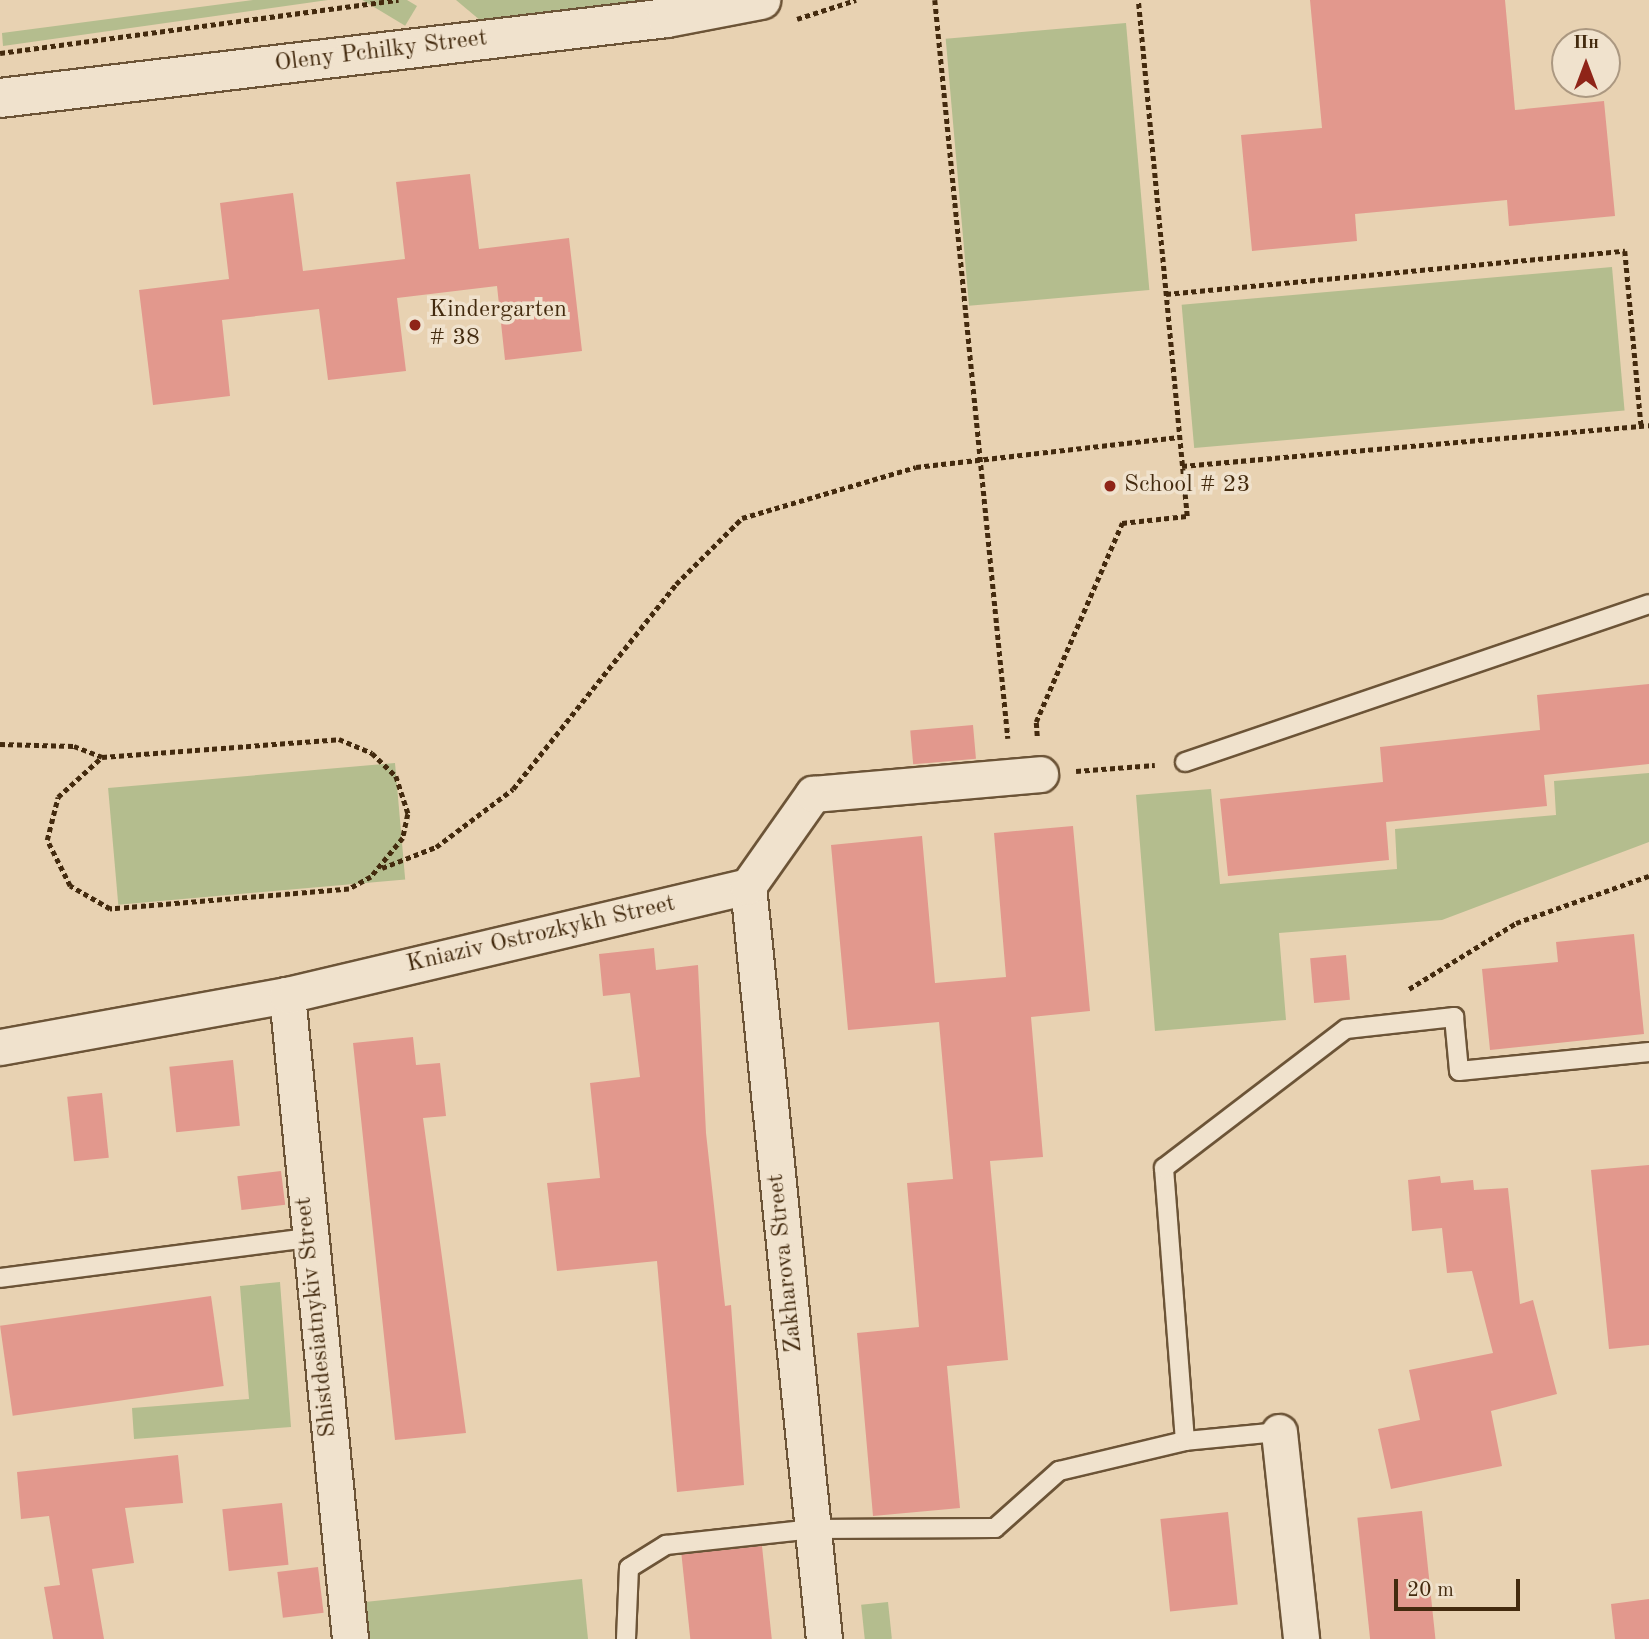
<!DOCTYPE html>
<meta charset="utf-8">
<style>
body{margin:0}
#map{position:relative;width:1649px;height:1639px;overflow:hidden;background:#e8d2b2;font-family:"Old Standard TT",serif}
div>[style]{position:absolute}
[style*='--x']{left:calc(var(--x)*1px);top:calc(var(--y)*1px);width:calc(var(--w)*1px);rotate:calc(var(--a)*1deg)}
.green>*{inset:0;background:#b4bd8e;transform-origin:0 0}
.building>*{inset:0;background:#e2988d;transform-origin:0 0}
.path>*{height:4.5px;margin-top:-2.25px;transform-origin:0;background:repeating-linear-gradient(90deg,#432a0e 0 5px,transparent 0 8.5px)}
.roads{filter:drop-shadow(2px 0 #6c5437) drop-shadow(-2px 0 #6c5437) drop-shadow(0 2px #6c5437) drop-shadow(0 -2px #6c5437)}
.lane>*{height:18px;margin:-9px;padding:0 9px;transform-origin:9px;border-radius:9px;background:#f0e2cd}
.street>*{height:35px;margin:-17.5px;padding:0 17.5px;transform-origin:17.5px;border-radius:17.5px;background:#f0e2cd}
.secondary>*{height:38px;margin:-19px;padding:0 19px;transform-origin:19px;border-radius:19px;background:#f0e2cd}
.dots>*{width:19px;height:19px;translate:-50% -50%;box-sizing:border-box;border:4px solid #f0e2cd;border-radius:50%}
span{translate:-50% -50%;white-space:nowrap;text-align:center;line-height:1.15;-webkit-text-stroke:7px #f0e2cd;paint-order:stroke}
.street-label{font-size:24px;color:#432a0e}
.poi-label{font-size:24px;color:#432a0e}
.left{translate:0 -50%;text-align:left}
.north{position:absolute;left:1551px;top:28px;width:70px;height:70px;box-sizing:border-box;background:#f0e2cd;border:2px solid #ab9881;border-radius:50%;rotate:0deg;font-size:19px;font-weight:700;line-height:28px;text-align:center;color:#432a0e}
.north::after{content:'';display:block;margin:auto;width:24px;height:32px;background:#8f2418;clip-path:polygon(50% 0,100% 100%,50% 72%,0 100%)}
.scale{position:absolute;left:1394px;top:1579px;width:126px;height:32px;box-sizing:border-box;border:4px solid #432a0e;border-top:0;padding-left:9px;font-size:21px;line-height:24px;white-space:nowrap;color:#432a0e;-webkit-text-stroke:5px #f0e2cd;paint-order:stroke}
</style>
<div id="map">
<div class="green">
<div style="clip-path:polygon(253px 0,328px 0,3px 46px,2px 33px)"></div>
<div style="clip-path:polygon(456px 0,655px 0,481px 21px)"></div>
<div style="left:417px;top:6px;width:23px;height:409px;rotate:121deg"></div>
<div style="left:1126px;top:23px;width:268px;height:181px;rotate:85deg"></div>
<div style="left:1612px;top:267px;width:144px;height:432px;rotate:85deg"></div>
<div style="left:395px;top:763px;width:117px;height:288px;rotate:85deg"></div>
<div style="clip-path:polygon(1649px 773px,1649px 842px,1442px 920px,1279px 933px,1286px 1020px,1155px 1031px,1136px 795px,1211px 789px,1220px 884px,1397px 869px,1395px 829px,1556px 815px,1554px 781px)"></div>
<div style="clip-path:polygon(280px 1282px,291px 1427px,134px 1439px,132px 1408px,249px 1399px,240px 1286px)"></div>
<div style="clip-path:polygon(582px 1579px,588px 1639px,369px 1639px,365px 1602px)"></div>
<div style="left:888px;top:1602px;width:37px;height:27px;rotate:84deg"></div>
</div>
<div class="building">
<div style="clip-path:polygon(1310px 0,1505px 0,1515px 110px,1604px 101px,1615px 216px,1509px 226px,1507px 200px,1355px 214px,1357px 241px,1252px 251px,1241px 135px,1322px 128px)"></div>
<div style="clip-path:polygon(470px 174px,479px 249px,569px 238px,582px 351px,505px 360px,497px 286px,397px 298px,406px 371px,328px 380px,319px 309px,222px 320px,230px 396px,153px 405px,139px 290px,229px 279px,220px 203px,293px 193px,303px 271px,405px 259px,396px 182px)"></div>
<div style="clip-path:polygon(1649px 684px,1649px 764px,1544px 775px,1547px 806px,1386px 822px,1389px 860px,1228px 876px,1220px 799px,1383px 782px,1380px 747px,1540px 730px,1537px 695px)"></div>
<div style="left:973px;top:725px;width:34px;height:63px;rotate:85deg"></div>
<div style="clip-path:polygon(1073px 826px,1090px 1011px,1031px 1017px,1043px 1157px,990px 1161px,1008px 1360px,947px 1366px,960px 1508px,873px 1516px,857px 1333px,919px 1327px,907px 1183px,953px 1179px,939px 1022px,848px 1030px,831px 845px,922px 836px,935px 983px,1006px 977px,994px 833px)"></div>
<div style="clip-path:polygon(1634px 934px,1644px 1034px,1490px 1050px,1482px 969px,1558px 962px,1556px 942px)"></div>
<div style="clip-path:polygon(654px 948px,656px 970px,698px 965px,706px 1133px,725px 1306px,731px 1305px,744px 1485px,677px 1492px,657px 1261px,557px 1271px,547px 1183px,600px 1178px,590px 1083px,640px 1077px,630px 993px,603px 996px,599px 954px)"></div>
<div style="left:1346px;top:955px;width:45px;height:36px;rotate:85deg"></div>
<div style="clip-path:polygon(413px 1037px,416px 1065px,440px 1063px,446px 1116px,423px 1118px,466px 1433px,395px 1440px,353px 1043px)"></div>
<div style="left:233px;top:1060px;width:66px;height:64px;rotate:84deg"></div>
<div style="left:102px;top:1093px;width:65px;height:35px;rotate:84deg"></div>
<div style="clip-path:polygon(1649px 1165px,1649px 1345px,1609px 1349px,1591px 1170px)"></div>
<div style="left:281px;top:1171px;width:34px;height:44px;rotate:83deg"></div>
<div style="clip-path:polygon(1440px 1176px,1441px 1183px,1473px 1180px,1474px 1190px,1508px 1188px,1520px 1304px,1533px 1300px,1557px 1394px,1491px 1411px,1502px 1466px,1391px 1489px,1378px 1429px,1420px 1420px,1409px 1370px,1493px 1353px,1472px 1271px,1447px 1273px,1442px 1228px,1412px 1231px,1408px 1180px)"></div>
<div style="left:211px;top:1296px;width:91px;height:213px;rotate:82deg"></div>
<div style="clip-path:polygon(178px 1455px,183px 1503px,125px 1508px,134px 1563px,92px 1569px,104px 1639px,53px 1639px,44px 1587px,60px 1585px,49px 1516px,21px 1519px,17px 1472px)"></div>
<div style="left:282px;top:1503px;width:62px;height:60px;rotate:84deg"></div>
<div style="left:1422px;top:1511px;width:129px;height:65px;rotate:84deg"></div>
<div style="left:1228px;top:1512px;width:93px;height:68px;rotate:84deg"></div>
<div style="left:762px;top:1546px;width:94px;height:81px;rotate:84deg"></div>
<div style="left:318px;top:1567px;width:46px;height:41px;rotate:83deg"></div>
<div style="clip-path:polygon(1649px 1599px,1649px 1639px,1615px 1639px,1611px 1604px)"></div>
</div>
<div class="path">
<div style="--x:935;--y:0;--w:742;--a:84.35"></div>
<div style="--x:797;--y:19;--w:62;--a:-17.9"></div>
<div style="--x:0;--y:53;--w:402;--a:-7.6"></div>
<div style="--x:1166;--y:294;--w:461;--a:-5.4"></div>
<div style="--x:1625;--y:251;--w:174;--a:84.7"></div>
<div style="--x:1182;--y:466;--w:469;--a:-5"></div>
<div style="--x:1037;--y:736;--w:14;--a:-94"></div>
<div style="--x:1036;--y:722;--w:217;--a:-66.6"></div>
<div style="--x:1122;--y:523;--w:65;--a:-6.1"></div>
<div style="--x:1187;--y:516;--w:518;--a:-95.42"></div>
<div style="--x:0;--y:744;--w:74;--a:1.5"></div>
<div style="--x:74;--y:746;--w:30;--a:21"></div>
<div style="--x:102;--y:757;--w:238;--a:-4.3"></div>
<div style="--x:339;--y:739;--w:36;--a:23"></div>
<div style="--x:372;--y:753;--w:33;--a:44"></div>
<div style="--x:396;--y:776;--w:40;--a:72"></div>
<div style="--x:408;--y:814;--w:25;--a:102"></div>
<div style="--x:403;--y:838;--w:50;--a:129.4"></div>
<div style="--x:371;--y:877;--w:25;--a:151"></div>
<div style="--x:349;--y:889;--w:240;--a:175.2"></div>
<div style="--x:110;--y:909;--w:46;--a:-150.1"></div>
<div style="--x:70;--y:886;--w:51;--a:-116.6"></div>
<div style="--x:47;--y:840;--w:44;--a:-75.7"></div>
<div style="--x:58;--y:797;--w:59;--a:-42.3"></div>
<div style="--x:1076;--y:771;--w:79;--a:-4.3"></div>
<div style="--x:382;--y:868;--w:58;--a:-21.3"></div>
<div style="--x:436;--y:847;--w:96;--a:-37"></div>
<div style="--x:513;--y:789;--w:262;--a:-51.5"></div>
<div style="--x:676;--y:584;--w:93;--a:-45"></div>
<div style="--x:742;--y:518;--w:181;--a:-16.3"></div>
<div style="--x:916;--y:467;--w:265;--a:-6.5"></div>
<div style="--x:1409;--y:989;--w:126;--a:-31.7"></div>
<div style="--x:1516;--y:923;--w:141;--a:-19.5"></div>
</div>
<div class="roads">
<div class="lane">
<div style="--x:1185;--y:762;--w:490;--a:-18.8"></div>
<div style="--x:0;--y:1278;--w:311;--a:-7.4"></div>
<div style="--x:1185;--y:1441;--w:94;--a:-5.5"></div>
<div style="--x:626;--y:1639;--w:71;--a:-87.6"></div>
<div style="--x:629;--y:1568;--w:44;--a:-31.9"></div>
<div style="--x:666;--y:1545;--w:148;--a:-6.2"></div>
<div style="--x:813;--y:1529;--w:182;--a:-0.3"></div>
<div style="--x:995;--y:1528;--w:86;--a:-41.7"></div>
<div style="--x:1059;--y:1471;--w:130;--a:-13.4"></div>
<div style="--x:1185;--y:1441;--w:274;--a:-94.4"></div>
<div style="--x:1164;--y:1168;--w:229;--a:-37.4"></div>
<div style="--x:1346;--y:1029;--w:109;--a:-6.3"></div>
<div style="--x:1454;--y:1017;--w:54;--a:84.7"></div>
<div style="--x:1459;--y:1071;--w:191;--a:-5.7"></div>
</div>
<div class="street">
<div style="--x:748;--y:886;--w:757;--a:84.24"></div>
<div style="--x:287;--y:995;--w:647;--a:84.41"></div>
<div style="--x:0;--y:1047;--w:292;--a:-10.3"></div>
<div style="--x:287;--y:995;--w:474;--a:-13.3"></div>
<div style="--x:748;--y:886;--w:113;--a:-54.8"></div>
<div style="--x:813;--y:794;--w:228;--a:-5"></div>
<div style="--x:1279;--y:1432;--w:208;--a:83.9"></div>
</div>
<div class="secondary">
<div style="--x:0;--y:98;--w:672;--a:-6.84"></div>
<div style="--x:667;--y:18;--w:96;--a:-10.8"></div>
</div>
</div>
<div class="dots">
<div style="left:415px;top:325px;background:#8f2418"></div>
<div style="left:1110px;top:486px;background:#8f2418"></div>
</div>
<div class="street-label">
<span style="left:381px;top:52px;rotate:-7deg">Oleny Pchilky Street</span>
<span style="left:541px;top:935px;rotate:-13deg">Kniaziv Ostrozkykh Street</span>
<span style="left:786px;top:1263px;rotate:-96deg">Zakharova Street</span>
<span style="left:317px;top:1317px;rotate:-96deg">Shistdesiatnykiv Street</span>
</div>
<div class="poi-label">
<span class="left" style="left:429px;top:325px">Kindergarten<br># 38</span>
<span class="left" style="left:1124px;top:486px">School # 23</span>
</div>
<div class="north">Пн</div>
<div class="scale">20 m</div>
</div>
